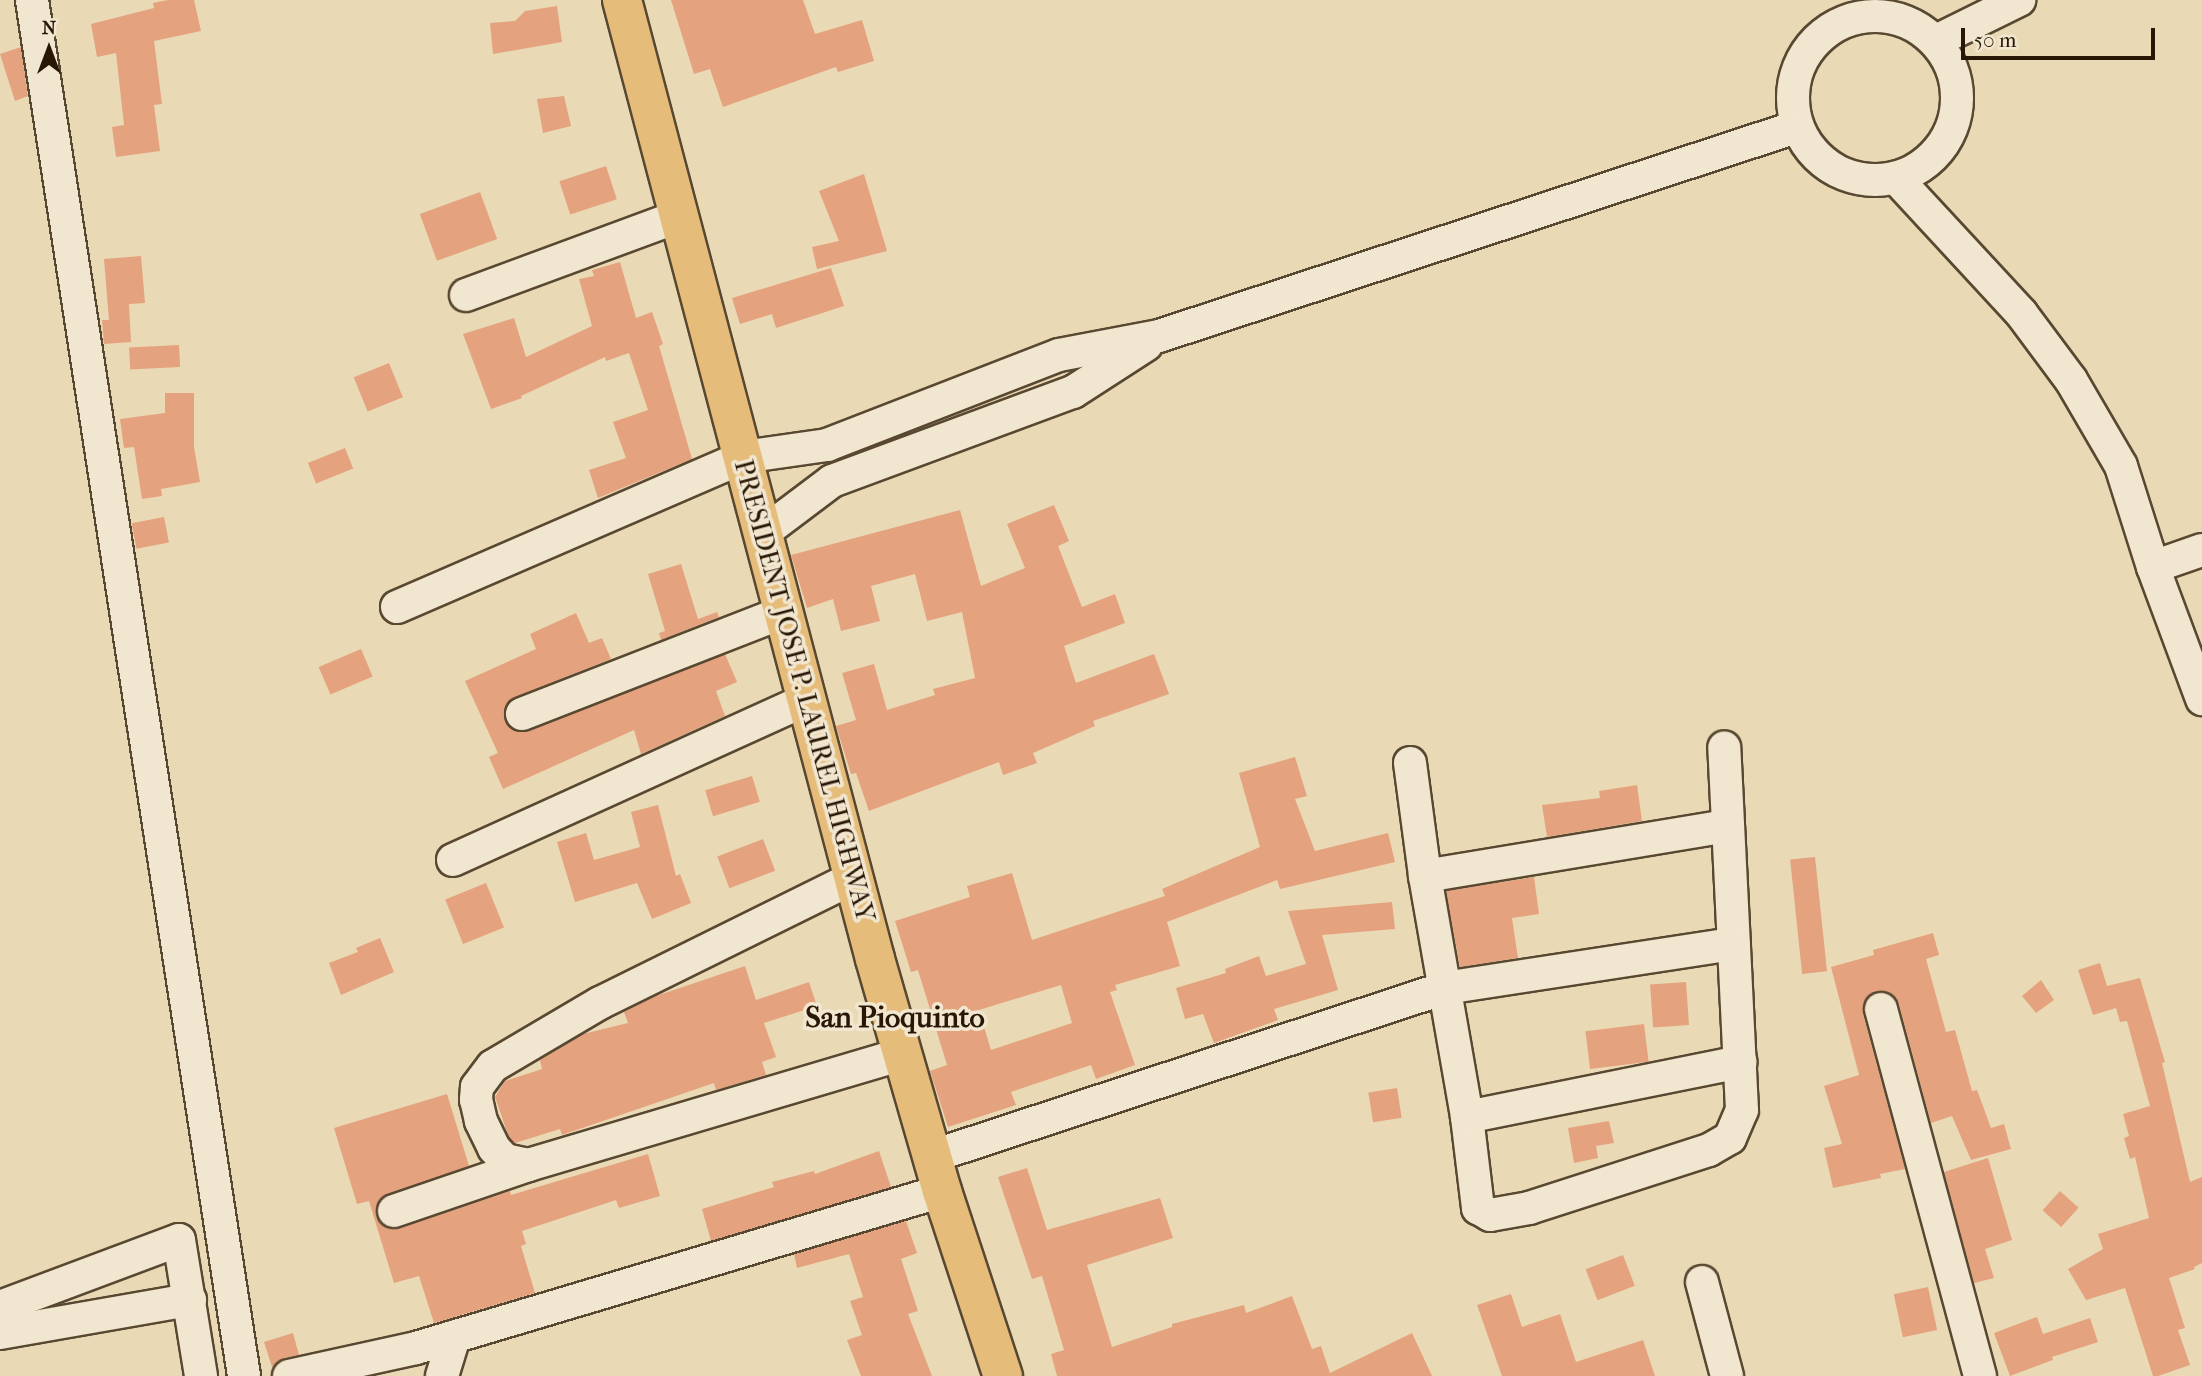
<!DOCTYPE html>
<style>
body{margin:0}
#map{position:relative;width:2202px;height:1376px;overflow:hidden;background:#ead9b5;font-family:"IM FELL French Canon",serif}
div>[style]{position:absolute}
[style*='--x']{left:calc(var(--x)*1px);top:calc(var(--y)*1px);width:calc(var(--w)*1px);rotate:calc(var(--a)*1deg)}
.building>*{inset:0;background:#e4a37e;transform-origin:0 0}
.roads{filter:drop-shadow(2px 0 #594831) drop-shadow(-2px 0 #594831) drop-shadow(0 2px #594831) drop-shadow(0 -2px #594831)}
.minor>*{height:32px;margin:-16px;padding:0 16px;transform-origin:16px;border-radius:16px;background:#f1e6cf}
.minor>.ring{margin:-16px;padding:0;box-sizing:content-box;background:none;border:32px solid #f1e6cf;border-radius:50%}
.highway>*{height:38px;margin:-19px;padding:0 19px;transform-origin:19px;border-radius:19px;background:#e5bc7a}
span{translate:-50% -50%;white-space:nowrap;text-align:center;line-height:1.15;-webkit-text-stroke:7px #f1e6cf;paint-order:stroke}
.street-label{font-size:26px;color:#291705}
.quarter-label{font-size:30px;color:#291705;font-weight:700}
.north{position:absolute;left:14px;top:14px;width:70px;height:70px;-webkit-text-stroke:5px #f1e6cf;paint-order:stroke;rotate:0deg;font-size:19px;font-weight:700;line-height:28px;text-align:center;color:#291705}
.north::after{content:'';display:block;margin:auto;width:24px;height:32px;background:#291705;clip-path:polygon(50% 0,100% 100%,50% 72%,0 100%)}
.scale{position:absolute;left:1961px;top:28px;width:194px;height:32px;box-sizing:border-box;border:4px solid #291705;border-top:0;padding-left:9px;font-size:21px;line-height:24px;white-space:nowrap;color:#291705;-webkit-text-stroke:5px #f1e6cf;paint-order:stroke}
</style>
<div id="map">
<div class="building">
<div style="clip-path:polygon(168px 0,194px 0,201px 31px,154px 41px,162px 104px,154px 105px,160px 151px,116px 157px,112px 127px,124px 125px,116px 53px,97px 57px,91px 24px,154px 8px,153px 3px)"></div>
<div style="clip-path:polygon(671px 0,803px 0,815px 34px,862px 20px,874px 61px,838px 72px,836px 67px,723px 107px,710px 69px,694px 74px)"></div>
<div style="clip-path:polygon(557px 6px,562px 42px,493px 54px,490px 23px,515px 21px,525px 11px)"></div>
<div style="clip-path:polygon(21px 47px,28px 96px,15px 101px,0 54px)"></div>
<div style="clip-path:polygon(564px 96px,571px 126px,543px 133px,537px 99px)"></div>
<div style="left:606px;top:166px;width:35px;height:49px;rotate:72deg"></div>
<div style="clip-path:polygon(864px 174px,887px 251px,817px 269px,812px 247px,839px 241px,819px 191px)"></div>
<div style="left:480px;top:192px;width:50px;height:64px;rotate:70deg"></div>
<div style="clip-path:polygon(141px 256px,145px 303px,129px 304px,131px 342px,104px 344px,102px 320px,109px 320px,104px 259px)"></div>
<div style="clip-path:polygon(620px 262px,636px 318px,652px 312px,663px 344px,659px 346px,692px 459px,598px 498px,589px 470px,626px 458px,613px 422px,648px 410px,629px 353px,606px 361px,605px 357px,521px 396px,522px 398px,491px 409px,463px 334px,514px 318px,526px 357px,592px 326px,579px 279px,594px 276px,592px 270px)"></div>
<div style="clip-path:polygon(831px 268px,844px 306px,776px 328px,772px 314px,740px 324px,732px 298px)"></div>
<div style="left:179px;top:345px;width:22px;height:50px;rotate:87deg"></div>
<div style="left:389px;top:363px;width:37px;height:38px;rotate:68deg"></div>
<div style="clip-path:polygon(165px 393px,194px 393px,194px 447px,200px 482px,161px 489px,162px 496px,142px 499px,134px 447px,124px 448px,120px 419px,165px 413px)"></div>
<div style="left:345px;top:448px;width:22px;height:40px;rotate:68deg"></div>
<div style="clip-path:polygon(1054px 505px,1069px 541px,1058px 546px,1082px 607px,1115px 594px,1125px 623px,1064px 646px,1076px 683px,1154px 654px,1169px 694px,1093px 721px,1095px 726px,1033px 753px,1037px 763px,1003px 775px,999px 762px,869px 811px,856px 773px,851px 774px,836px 726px,856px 720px,842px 673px,874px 664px,887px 710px,935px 695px,933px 689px,975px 678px,962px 612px,927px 621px,915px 574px,871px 586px,880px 621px,841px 631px,833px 599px,807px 608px,791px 555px,960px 510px,981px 586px,1025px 568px,1007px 524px)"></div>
<div style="left:164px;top:517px;width:26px;height:33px;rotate:79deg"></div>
<div style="clip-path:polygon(681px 564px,698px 619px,717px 612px,719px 617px,661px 640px,659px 633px,665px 631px,648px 574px)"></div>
<div style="clip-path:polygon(576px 613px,589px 643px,602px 638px,611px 659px,515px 697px,507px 703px,504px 712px,505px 721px,511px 729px,529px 731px,725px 654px,737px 682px,716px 691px,725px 716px,641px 754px,634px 730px,503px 789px,489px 757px,498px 753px,465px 681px,536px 649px,530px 634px)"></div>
<div style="left:361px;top:649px;width:30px;height:46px;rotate:67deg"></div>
<div style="clip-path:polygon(evenodd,1295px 757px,1307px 796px,1295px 799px,1315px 851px,1388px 833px,1395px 862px,1280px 889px,1277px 880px,1167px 922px,1180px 966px,1115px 985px,1117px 990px,1110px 992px,1135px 1065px,1096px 1079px,1091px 1065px,1011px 1092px,1016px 1105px,948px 1127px,930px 1071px,947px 1065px,918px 970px,911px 972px,895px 921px,970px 897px,967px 886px,1012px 873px,1032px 940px,1165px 896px,1162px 889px,1260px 847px,1239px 773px,1295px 757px,1061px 985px,1072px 1023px,991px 1050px,979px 1010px,1061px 985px)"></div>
<div style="left:752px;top:776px;width:27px;height:49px;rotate:73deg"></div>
<div style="clip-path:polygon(1637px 785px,1642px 821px,1547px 837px,1542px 805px,1600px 798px,1599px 791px)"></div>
<div style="clip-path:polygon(658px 805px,676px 876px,680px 874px,691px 903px,652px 919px,637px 883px,575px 902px,557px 842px,586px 833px,594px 860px,640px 847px,631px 812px)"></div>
<div style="left:763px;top:839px;width:34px;height:49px;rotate:69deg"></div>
<div style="left:1815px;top:857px;width:115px;height:25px;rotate:84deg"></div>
<div style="clip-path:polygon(1534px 877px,1539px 914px,1512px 918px,1518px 958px,1460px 967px,1446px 891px)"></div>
<div style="left:486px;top:883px;width:48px;height:44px;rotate:68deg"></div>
<div style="clip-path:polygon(1392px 902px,1395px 929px,1322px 935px,1338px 990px,1274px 1009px,1278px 1020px,1214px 1043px,1203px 1014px,1185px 1019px,1176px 988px,1226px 973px,1225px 969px,1259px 956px,1266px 976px,1306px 964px,1288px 911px)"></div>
<div style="clip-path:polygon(1933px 933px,1939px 955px,1926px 959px,1946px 1032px,1955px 1030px,1972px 1091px,1977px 1090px,1991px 1128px,2004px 1124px,2011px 1149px,1971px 1160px,1952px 1116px,1931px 1123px,1899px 1004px,1893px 996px,1877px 991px,1868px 997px,1863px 1014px,1905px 1169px,1880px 1174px,1881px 1178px,1833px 1188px,1824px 1148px,1842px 1144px,1824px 1086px,1859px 1075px,1831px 967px,1874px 955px,1873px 950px)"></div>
<div style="clip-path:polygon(380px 938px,394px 972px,341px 995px,329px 963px,358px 952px,356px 948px)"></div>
<div style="clip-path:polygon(2100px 963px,2107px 986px,2140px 978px,2165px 1062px,2162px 1063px,2190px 1182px,2202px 1177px,2202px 1263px,2194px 1267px,2195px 1269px,2169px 1278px,2185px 1328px,2178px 1330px,2190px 1365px,2158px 1376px,2153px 1376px,2125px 1288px,2086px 1300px,2068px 1269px,2103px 1249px,2098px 1234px,2149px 1218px,2135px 1157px,2130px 1159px,2124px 1138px,2129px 1136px,2123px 1114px,2150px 1106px,2127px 1021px,2120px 1022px,2116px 1008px,2093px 1015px,2078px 970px)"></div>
<div style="clip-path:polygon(745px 966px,756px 1000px,809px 982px,817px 1006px,764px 1023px,776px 1057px,762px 1062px,766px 1075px,716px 1090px,714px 1083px,562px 1135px,560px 1129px,515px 1143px,509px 1138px,495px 1097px,505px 1081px,542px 1069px,540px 1060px,583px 1034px,628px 1023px,624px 1012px,656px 996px)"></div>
<div style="clip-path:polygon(2041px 980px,2054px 1000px,2036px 1013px,2022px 996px)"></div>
<div style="left:1686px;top:982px;width:43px;height:36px;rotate:86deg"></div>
<div style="left:1644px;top:1024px;width:38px;height:59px;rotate:83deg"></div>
<div style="left:1397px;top:1088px;width:30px;height:29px;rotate:81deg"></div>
<div style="clip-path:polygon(447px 1094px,469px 1166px,381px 1198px,376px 1207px,376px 1216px,390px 1229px,400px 1228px,510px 1191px,511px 1195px,648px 1154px,660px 1196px,619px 1208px,616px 1200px,522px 1231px,526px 1244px,521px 1246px,535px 1293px,434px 1323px,419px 1276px,394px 1283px,369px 1201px,357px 1204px,334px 1128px)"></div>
<div style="clip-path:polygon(1609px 1121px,1614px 1143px,1596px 1146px,1598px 1158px,1574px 1163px,1568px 1128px)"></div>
<div style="clip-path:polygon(879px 1151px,891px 1187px,711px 1241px,702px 1209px,774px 1187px,772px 1182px,814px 1171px,815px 1174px)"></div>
<div style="clip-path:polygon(1988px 1158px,2012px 1240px,1985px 1249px,1994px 1278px,1974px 1283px,1944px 1172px)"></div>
<div style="clip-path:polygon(1027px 1168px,1047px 1230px,1160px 1198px,1173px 1238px,1087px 1265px,1112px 1347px,1172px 1327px,1172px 1324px,1244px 1305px,1246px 1313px,1292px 1296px,1312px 1349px,1321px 1346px,1330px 1373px,1412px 1333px,1432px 1376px,1057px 1376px,1051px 1354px,1064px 1350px,1042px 1276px,1032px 1279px,998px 1177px)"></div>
<div style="left:2060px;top:1191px;width:25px;height:26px;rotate:42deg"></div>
<div style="clip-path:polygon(906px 1221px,917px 1253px,901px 1259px,918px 1311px,908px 1314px,932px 1376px,861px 1376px,847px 1340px,862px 1335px,850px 1301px,863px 1297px,849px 1254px,797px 1268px,794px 1254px)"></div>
<div style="left:1623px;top:1255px;width:33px;height:40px;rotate:69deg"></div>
<div style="left:1928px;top:1287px;width:44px;height:35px;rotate:78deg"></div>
<div style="clip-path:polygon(1511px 1294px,1522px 1327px,1560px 1314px,1576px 1362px,1643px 1340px,1655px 1376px,1502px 1376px,1477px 1305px)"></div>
<div style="clip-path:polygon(2037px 1317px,2043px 1334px,2090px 1318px,2098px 1342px,2052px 1357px,2053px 1360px,2010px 1376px,1994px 1333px)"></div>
<div style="clip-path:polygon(293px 1333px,299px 1355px,284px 1358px,272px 1367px,264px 1342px)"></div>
</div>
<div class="roads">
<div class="minor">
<div style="--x:32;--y:0;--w:1392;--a:81.24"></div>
<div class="ring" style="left:1793px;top:16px;width:132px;height:132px"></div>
<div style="--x:1936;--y:41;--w:93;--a:-26.3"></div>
<div style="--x:1897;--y:179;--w:183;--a:47.2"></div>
<div style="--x:2021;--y:313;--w:84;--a:53.3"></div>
<div style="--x:2071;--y:380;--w:99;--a:59.8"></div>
<div style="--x:2121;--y:466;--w:106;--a:72.4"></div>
<div style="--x:2153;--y:567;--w:141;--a:69.6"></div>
<div style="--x:466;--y:295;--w:227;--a:-20.3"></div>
<div style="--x:763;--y:533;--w:86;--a:-37"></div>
<div style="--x:832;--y:481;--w:257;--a:-20.3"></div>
<div style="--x:1073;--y:392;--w:87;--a:-32.8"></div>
<div style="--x:2153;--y:567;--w:52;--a:-19.1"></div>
<div style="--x:397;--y:607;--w:377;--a:-23.4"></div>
<div style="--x:743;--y:457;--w:85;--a:-8.1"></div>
<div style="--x:827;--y:445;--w:249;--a:-21.2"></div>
<div style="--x:1059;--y:355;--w:102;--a:-10.8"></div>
<div style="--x:1159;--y:336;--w:670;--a:-18.16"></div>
<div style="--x:522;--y:714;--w:280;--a:-21.3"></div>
<div style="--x:1410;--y:763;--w:114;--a:82.4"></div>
<div style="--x:1425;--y:876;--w:245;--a:80.1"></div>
<div style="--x:1467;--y:1117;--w:92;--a:83.1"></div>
<div style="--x:1478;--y:1208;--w:14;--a:30"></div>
<div style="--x:1490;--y:1215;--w:40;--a:-10"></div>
<div style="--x:1529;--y:1208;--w:189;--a:-17.9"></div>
<div style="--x:1709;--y:1150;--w:24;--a:-30"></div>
<div style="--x:1730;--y:1138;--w:30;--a:-67"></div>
<div style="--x:1742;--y:1110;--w:363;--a:-92.8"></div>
<div style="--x:453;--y:860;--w:388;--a:-24.4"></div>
<div style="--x:1425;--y:876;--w:306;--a:-9.4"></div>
<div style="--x:1881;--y:1009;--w:380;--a:74.9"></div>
<div style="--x:1467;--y:1117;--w:279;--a:-11.4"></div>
<div style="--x:933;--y:1156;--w:539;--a:-18.17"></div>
<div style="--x:1445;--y:988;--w:292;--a:-8.7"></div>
<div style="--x:528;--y:1165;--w:24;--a:-168"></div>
<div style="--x:505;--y:1160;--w:16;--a:-133"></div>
<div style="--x:494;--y:1148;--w:30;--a:-116"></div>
<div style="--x:481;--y:1121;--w:22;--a:-103"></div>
<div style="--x:476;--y:1100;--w:13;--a:-86"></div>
<div style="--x:477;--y:1087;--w:26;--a:-53"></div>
<div style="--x:493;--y:1066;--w:124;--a:-30.5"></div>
<div style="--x:600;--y:1003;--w:282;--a:-26.3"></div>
<div style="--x:394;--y:1211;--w:142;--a:-18.9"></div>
<div style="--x:528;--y:1165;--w:390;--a:-16.5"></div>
<div style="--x:1702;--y:1282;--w:97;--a:75.1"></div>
<div style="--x:0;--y:1307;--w:191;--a:-20.5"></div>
<div style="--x:179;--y:1240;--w:138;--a:80.8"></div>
<div style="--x:0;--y:1333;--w:193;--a:-9.9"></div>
<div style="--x:289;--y:1376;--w:130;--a:-12.4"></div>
<div style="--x:416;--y:1348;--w:549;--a:-16.62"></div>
<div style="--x:442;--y:1376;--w:41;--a:-72.9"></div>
</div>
<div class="highway">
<div style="--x:622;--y:0;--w:992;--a:75.22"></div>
<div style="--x:875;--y:959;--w:241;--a:73.9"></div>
<div style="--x:942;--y:1191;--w:195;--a:71.8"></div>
</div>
</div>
<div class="street-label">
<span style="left:804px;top:691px;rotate:75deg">PRESIDENT JOSE P. LAUREL HIGHWAY</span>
</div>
<div class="quarter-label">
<span style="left:895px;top:1018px">San Pioquinto</span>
</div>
<div class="north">N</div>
<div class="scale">50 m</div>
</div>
